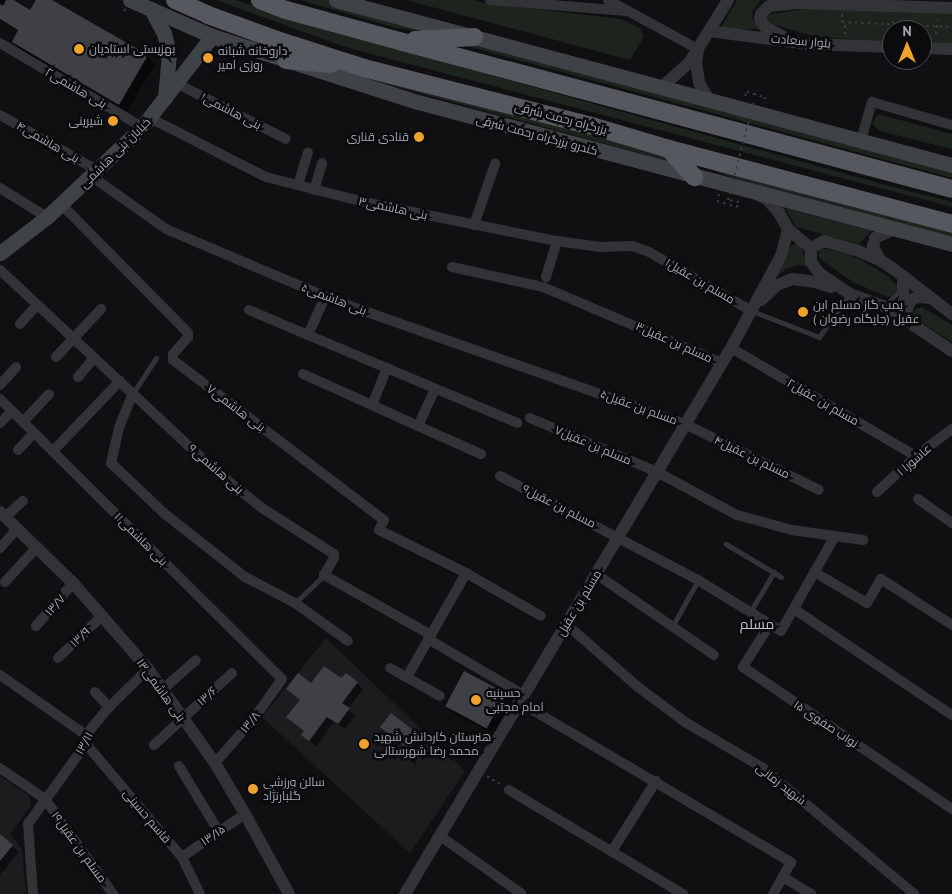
<!DOCTYPE html>
<meta charset="utf-8">
<style>
body{margin:0}
#map{position:relative;width:952px;height:894px;overflow:hidden;background:#101012;font-family:"PT Sans",Cairo,sans-serif}
div>[style]{position:absolute}
[style*='--x']{left:calc(var(--x)*1px);top:calc(var(--y)*1px);width:calc(var(--w)*1px);rotate:calc(var(--a)*1deg)}
.built>*{inset:0;background:#1c1c1f}
.green>*{inset:0;background:#1d241d}
.shadow>*{inset:0;background:#0007}
.building>*{inset:0;background:#3f4045;transform-origin:0 0}
.path>*{height:2px;margin-top:-1px;transform-origin:0;background:repeating-linear-gradient(90deg,#373a3e 0 2.5px,transparent 0 6.5px)}
.service>*{height:5px;margin:-2.5px;padding:0 2.5px;transform-origin:2.5px;border-radius:2.5px;background:#313337}
.minor>*{height:10px;margin:-5px;padding:0 5px;transform-origin:5px;border-radius:5px;background:#313337}
.tertiary>*{height:12px;margin:-6px;padding:0 6px;transform-origin:6px;border-radius:6px;background:#313337}
.secondary>*{height:15px;margin:-7.5px;padding:0 7.5px;transform-origin:7.5px;border-radius:7.5px;background:#3f4247}
.trunk>*{height:18px;margin:-9px;padding:0 9px;transform-origin:9px;border-radius:9px;background:#56585f}
.path-bridge>*{height:2px;margin-top:-1px;transform-origin:0;background:repeating-linear-gradient(90deg,#373a3e 0 2.5px,transparent 0 6.5px)}
.dots>*{width:14px;height:14px;translate:-50% -50%;box-sizing:border-box;border:2px solid #0b0b0d;border-radius:50%}
span{translate:-50% -50%;white-space:nowrap;text-align:center;line-height:1.15;-webkit-text-stroke:5px #0b0b0d;paint-order:stroke}
.street-label{font-size:12px;color:#a2a8b2}
.poi-label{font-size:12px;color:#a2a8b2}
.left{translate:0 -50%;text-align:left}
.right{translate:-100% -50%;text-align:right}
.neighbourhood-label{font-size:14px;color:#c3c6ce}
.north{position:absolute;left:882px;top:20px;width:50px;height:50px;box-sizing:border-box;background:#0b0b0d;border:1px solid #474a4f;border-radius:50%;rotate:0deg;font-size:14px;font-weight:700;line-height:20px;text-align:center;color:#a2a8b2}
.north::after{content:'';display:block;margin:auto;width:18px;height:22px;background:#eea32d;clip-path:polygon(50% 0,100% 100%,50% 72%,0 100%)}
</style>
<div id="map">
<div class="built">
<div style="clip-path:polygon(326px 638px,465px 771px,410px 853px,262px 717px)"></div>
<div style="clip-path:polygon(0 776px,29px 796px,31px 805px,10px 834px,22px 849px,26px 894px,0 894px)"></div>
</div>
<div class="green">
<div style="clip-path:polygon(216px 0,236px 0,300px 22px,882px 184px,952px 202px,952px 207px,345px 47px)"></div>
<div style="clip-path:polygon(300px 0,331px 0,441px 33px,396px 28px)"></div>
<div style="clip-path:polygon(406px 0,475px 0,483px 3px,621px 19px,640px 28px,644px 36px,630px 60px)"></div>
<div style="clip-path:polygon(737px 0,761px 0,752px 12px,753px 21px,763px 29px,724px 29px,722px 26px)"></div>
<div style="clip-path:polygon(818px 7px,952px 12px,952px 45px,922px 44px,922px 30px,892px 30px,892px 42px,817px 37px,768px 23px,765px 18px,771px 14px)"></div>
<div style="clip-path:polygon(459px 44px,476px 44px,952px 172px,952px 178px)"></div>
<div style="clip-path:polygon(335px 70px,358px 73px,665px 155px,673px 162px)"></div>
<div style="clip-path:polygon(878px 114px,952px 134px,952px 149px,880px 131px,872px 124px)"></div>
<div style="clip-path:polygon(705px 164px,952px 232px,952px 237px,750px 183px,719px 173px)"></div>
<div style="clip-path:polygon(785px 208px,871px 231px,859px 244px,796px 227px)"></div>
<div style="clip-path:polygon(795px 244px,800px 246px,810px 267px,797px 265px,786px 269px,773px 280px,790px 247px)"></div>
<div style="clip-path:polygon(821px 248px,845px 253px,863px 261px,889px 277px,898px 287px,897px 291px,893px 296px,887px 297px,853px 282px,824px 262px,818px 256px)"></div>
<div style="clip-path:polygon(922px 307px,952px 325px,952px 342px,913px 317px,914px 310px)"></div>
</div>
<div class="shadow">
<div style="clip-path:polygon(0 0,18px 0,31px 11px,37px 0,50px 0,147px 56px,155px 64px,127px 112px,21px 50px,13px 42px,19px 32px,0 21px)"></div>
<div style="clip-path:polygon(465px 673px,505px 694px,514px 703px,496px 736px,455px 714px,447px 706px)"></div>
<div style="clip-path:polygon(342px 680px,357px 683px,363px 689px,348px 709px,355px 716px,345px 729px,334px 722px,316px 747px,303px 735px,305px 732px,288px 717px,301px 700px,288px 689px)"></div>
<div style="clip-path:polygon(391px 714px,425px 744px,415px 756px,387px 733px)"></div>
<div style="clip-path:polygon(0 836px,19px 852px,0 875px)"></div>
</div>
<div class="building">
<div style="clip-path:polygon(6px 0,14px 0,30px 10px,36px 0,52px 0,148px 55px,119px 105px,12px 42px,18px 30px,0 19px,0 4px,3px 6px)"></div>
<div style="clip-path:polygon(324px 666px,341px 678px,346px 673px,358px 682px,342px 703px,350px 708px,338px 724px,327px 717px,309px 741px,301px 735px,304px 731px,286px 717px,300px 700px,286px 689px,298px 673px,311px 683px)"></div>
<div style="left:464px;top:671px;width:47px;height:40px;rotate:28deg"></div>
<div style="left:391px;top:713px;width:37px;height:18px;rotate:38deg"></div>
<div style="clip-path:polygon(0 834px,13px 845px,0 861px)"></div>
</div>
<div class="path">
<div style="--x:842;--y:14;--w:8;--a:90"></div>
<div style="--x:842;--y:22;--w:110;--a:2.6"></div>
<div style="--x:892;--y:30;--w:11;--a:-85"></div>
<div style="--x:845;--y:34;--w:12;--a:-90"></div>
<div style="--x:936;--y:34;--w:14;--a:-86"></div>
<div style="--x:745;--y:96;--w:4;--a:-63"></div>
<div style="--x:747;--y:92;--w:19;--a:16"></div>
<div style="--x:765;--y:97;--w:5;--a:101"></div>
<div style="--x:719;--y:194;--w:7;--a:106"></div>
<div style="--x:717;--y:201;--w:21;--a:17"></div>
<div style="--x:737;--y:207;--w:5;--a:-68"></div>
<div style="--x:739;--y:202;--w:11;--a:-170"></div>
<div style="--x:487;--y:776;--w:15;--a:32"></div>
</div>
<div class="service">
<div style="--x:752;--y:311;--w:72;--a:21.2"></div>
<div style="--x:819;--y:337;--w:52;--a:-55.1"></div>
<div style="--x:133;--y:393;--w:42;--a:-56.7"></div>
<div style="--x:726;--y:544;--w:64;--a:31"></div>
<div style="--x:295;--y:603;--w:40;--a:-44"></div>
<div style="--x:750;--y:612;--w:47;--a:-59"></div>
<div style="--x:673;--y:625;--w:51;--a:-60.9"></div>
</div>
<div class="minor">
<div style="--x:490;--y:0;--w:137;--a:4.6"></div>
<div style="--x:608;--y:0;--w:102;--a:28.6"></div>
<div style="--x:0;--y:43;--w:165;--a:30.6"></div>
<div style="--x:176;--y:83;--w:123;--a:27"></div>
<div style="--x:0;--y:115;--w:112;--a:29.6"></div>
<div style="--x:150;--y:118;--w:130;--a:27"></div>
<div style="--x:266;--y:177;--w:105;--a:14.3"></div>
<div style="--x:368;--y:203;--w:193;--a:11.4"></div>
<div style="--x:557;--y:241;--w:44;--a:7.8"></div>
<div style="--x:601;--y:247;--w:31;--a:-2"></div>
<div style="--x:632;--y:246;--w:18;--a:19"></div>
<div style="--x:649;--y:252;--w:116;--a:29.9"></div>
<div style="--x:861;--y:140;--w:40;--a:-74"></div>
<div style="--x:872;--y:102;--w:83;--a:16"></div>
<div style="--x:91;--y:176;--w:92;--a:35.2"></div>
<div style="--x:166;--y:229;--w:181;--a:23"></div>
<div style="--x:333;--y:300;--w:373;--a:19.4"></div>
<div style="--x:685;--y:424;--w:149;--a:26.2"></div>
<div style="--x:298;--y:185;--w:34;--a:-73"></div>
<div style="--x:0;--y:188;--w:55;--a:31.7"></div>
<div style="--x:314;--y:190;--w:28;--a:-73"></div>
<div style="--x:61;--y:204;--w:181;--a:45.4"></div>
<div style="--x:188;--y:333;--w:4;--a:90"></div>
<div style="--x:188;--y:337;--w:23;--a:131"></div>
<div style="--x:173;--y:354;--w:6;--a:90"></div>
<div style="--x:173;--y:360;--w:265;--a:37.2"></div>
<div style="--x:384;--y:520;--w:11;--a:117"></div>
<div style="--x:379;--y:530;--w:97;--a:26.3"></div>
<div style="--x:466;--y:573;--w:86;--a:29.8"></div>
<div style="--x:474;--y:225;--w:65;--a:-71"></div>
<div style="--x:452;--y:267;--w:93;--a:12.4"></div>
<div style="--x:543;--y:287;--w:194;--a:23"></div>
<div style="--x:0;--y:270;--w:298;--a:43"></div>
<div style="--x:218;--y:473;--w:56;--a:38.5"></div>
<div style="--x:262;--y:508;--w:85;--a:32.6"></div>
<div style="--x:334;--y:554;--w:4;--a:90"></div>
<div style="--x:334;--y:558;--w:20;--a:120"></div>
<div style="--x:324;--y:575;--w:123;--a:29.3"></div>
<div style="--x:546;--y:277;--w:38;--a:-73"></div>
<div style="--x:325;--y:297;--w:42;--a:114.1"></div>
<div style="--x:308;--y:335;--w:227;--a:22.8"></div>
<div style="--x:249;--y:310;--w:64;--a:23"></div>
<div style="--x:20;--y:324;--w:25;--a:-48"></div>
<div style="--x:731;--y:348;--w:214;--a:30.3"></div>
<div style="--x:56;--y:357;--w:66;--a:-46.8"></div>
<div style="--x:303;--y:374;--w:126;--a:24.3"></div>
<div style="--x:418;--y:426;--w:41;--a:-65.3"></div>
<div style="--x:78;--y:377;--w:25;--a:-50"></div>
<div style="--x:0;--y:385;--w:24;--a:-48"></div>
<div style="--x:133;--y:393;--w:38;--a:112"></div>
<div style="--x:119;--y:428;--w:36;--a:103"></div>
<div style="--x:111;--y:463;--w:74;--a:43.4"></div>
<div style="--x:165;--y:514;--w:102;--a:38.2"></div>
<div style="--x:245;--y:577;--w:56;--a:27.5"></div>
<div style="--x:295;--y:603;--w:65;--a:35.6"></div>
<div style="--x:0;--y:399;--w:397;--a:44.8"></div>
<div style="--x:282;--y:679;--w:52;--a:125.5"></div>
<div style="--x:252;--y:721;--w:56;--a:131.4"></div>
<div style="--x:372;--y:405;--w:40;--a:-68"></div>
<div style="--x:530;--y:418;--w:138;--a:23"></div>
<div style="--x:657;--y:472;--w:91;--a:28.3"></div>
<div style="--x:737;--y:515;--w:57;--a:15.3"></div>
<div style="--x:792;--y:530;--w:72;--a:8"></div>
<div style="--x:23;--y:422;--w:38;--a:-47"></div>
<div style="--x:0;--y:423;--w:17;--a:-45"></div>
<div style="--x:418;--y:426;--w:69;--a:24"></div>
<div style="--x:18;--y:450;--w:23;--a:-47"></div>
<div style="--x:53;--y:451;--w:97;--a:-46.3"></div>
<div style="--x:500;--y:476;--w:224;--a:27.7"></div>
<div style="--x:698;--y:580;--w:97;--a:31.6"></div>
<div style="--x:781;--y:631;--w:109;--a:-60.4"></div>
<div style="--x:877;--y:492;--w:53;--a:-42.7"></div>
<div style="--x:916;--y:456;--w:45;--a:-36.9"></div>
<div style="--x:918;--y:499;--w:42;--a:35.2"></div>
<div style="--x:5;--y:517;--w:24;--a:-42"></div>
<div style="--x:0;--y:548;--w:25;--a:-48"></div>
<div style="--x:814;--y:572;--w:61;--a:30.3"></div>
<div style="--x:867;--y:603;--w:28;--a:-60"></div>
<div style="--x:881;--y:579;--w:85;--a:32.9"></div>
<div style="--x:596;--y:574;--w:143;--a:34.5"></div>
<div style="--x:5;--y:582;--w:46;--a:-47.6"></div>
<div style="--x:794;--y:609;--w:190;--a:33.9"></div>
<div style="--x:566;--y:624;--w:96;--a:41.2"></div>
<div style="--x:638;--y:687;--w:59;--a:36.7"></div>
<div style="--x:685;--y:722;--w:91;--a:30.5"></div>
<div style="--x:763;--y:768;--w:197;--a:39.8"></div>
<div style="--x:770;--y:624;--w:51;--a:122.1"></div>
<div style="--x:743;--y:667;--w:253;--a:34.2"></div>
<div style="--x:36;--y:626;--w:57;--a:-49.3"></div>
<div style="--x:428;--y:639;--w:111;--a:30.3"></div>
<div style="--x:58;--y:658;--w:62;--a:-43.7"></div>
<div style="--x:390;--y:668;--w:57;--a:29.2"></div>
<div style="--x:0;--y:675;--w:105;--a:34.9"></div>
<div style="--x:407;--y:677;--w:120;--a:-60.4"></div>
<div style="--x:162;--y:690;--w:45;--a:-41.4"></div>
<div style="--x:95;--y:692;--w:21;--a:47"></div>
<div style="--x:519;--y:702;--w:316;--a:30.5"></div>
<div style="--x:791;--y:862;--w:37;--a:119"></div>
<div style="--x:86;--y:744;--w:148;--a:49.7"></div>
<div style="--x:182;--y:857;--w:41;--a:64.1"></div>
<div style="--x:154;--y:745;--w:106;--a:-42.7"></div>
<div style="--x:179;--y:766;--w:77;--a:58.8"></div>
<div style="--x:0;--y:768;--w:55;--a:34.6"></div>
<div style="--x:45;--y:799;--w:117;--a:54.4"></div>
<div style="--x:509;--y:790;--w:203;--a:30.9"></div>
<div style="--x:440;--y:836;--w:100;--a:35.3"></div>
<div style="--x:612;--y:851;--w:83;--a:-57.8"></div>
<div style="--x:182;--y:857;--w:76;--a:-34.3"></div>
<div style="--x:783;--y:877;--w:33;--a:31"></div>
<div style="--x:33;--y:894;--w:70;--a:-94.1"></div>
<div style="--x:28;--y:824;--w:99;--a:-54.1"></div>
<div style="--x:86;--y:744;--w:9;--a:-90"></div>
<div style="--x:86;--y:735;--w:36;--a:-51"></div>
<div style="--x:109;--y:707;--w:54;--a:-44.3"></div>
</div>
<div class="tertiary">
<div style="--x:793;--y:0;--w:6;--a:31"></div>
<div style="--x:798;--y:3;--w:154;--a:1.9"></div>
<div style="--x:709;--y:31;--w:100;--a:7.5"></div>
<div style="--x:808;--y:44;--w:84;--a:2"></div>
<div style="--x:784;--y:37;--w:21;--a:-152"></div>
<div style="--x:765;--y:27;--w:9;--a:-122"></div>
<div style="--x:760;--y:19;--w:5;--a:-79"></div>
<div style="--x:761;--y:14;--w:11;--a:-45"></div>
<div style="--x:769;--y:6;--w:29;--a:-6"></div>
<div style="--x:922;--y:48;--w:30;--a:2"></div>
<div style="--x:698;--y:50;--w:13;--a:99"></div>
<div style="--x:696;--y:63;--w:20;--a:81"></div>
<div style="--x:699;--y:83;--w:21;--a:59"></div>
<div style="--x:662;--y:87;--w:36;--a:-42"></div>
<div style="--x:689;--y:63;--w:74;--a:-58.2"></div>
<div style="--x:788;--y:229;--w:30;--a:40"></div>
<div style="--x:880;--y:260;--w:16;--a:-117"></div>
<div style="--x:873;--y:246;--w:8;--a:-76"></div>
<div style="--x:875;--y:238;--w:21;--a:-25"></div>
<div style="--x:903;--y:276;--w:18;--a:90"></div>
<div style="--x:903;--y:294;--w:21;--a:137"></div>
<div style="--x:888;--y:308;--w:40;--a:-159.8"></div>
<div style="--x:850;--y:294;--w:36;--a:-146"></div>
<div style="--x:820;--y:274;--w:15;--a:-127"></div>
<div style="--x:811;--y:262;--w:14;--a:-90"></div>
<div style="--x:811;--y:248;--w:15;--a:-28"></div>
<div style="--x:824;--y:241;--w:33;--a:16"></div>
<div style="--x:856;--y:250;--w:26;--a:23"></div>
<div style="--x:880;--y:260;--w:18;--a:34"></div>
<div style="--x:895;--y:270;--w:72;--a:37.7"></div>
<div style="--x:761;--y:300;--w:22;--a:-43"></div>
<div style="--x:777;--y:285;--w:17;--a:-21"></div>
<div style="--x:793;--y:279;--w:22;--a:8"></div>
<div style="--x:815;--y:282;--w:17;--a:17"></div>
<div style="--x:888;--y:308;--w:77;--a:33.9"></div>
<div style="--x:906;--y:320;--w:12;--a:-85"></div>
<div style="--x:907;--y:308;--w:9;--a:-63"></div>
<div style="--x:911;--y:300;--w:8;--a:-23"></div>
<div style="--x:918;--y:297;--w:13;--a:4"></div>
<div style="--x:0;--y:512;--w:102;--a:44.2"></div>
<div style="--x:73;--y:583;--w:114;--a:48.9"></div>
<div style="--x:148;--y:669;--w:115;--a:54.5"></div>
<div style="--x:215;--y:763;--w:59;--a:59.5"></div>
<div style="--x:245;--y:814;--w:91;--a:61.2"></div>
<div style="--x:405;--y:894;--w:636;--a:-59.16"></div>
<div style="--x:731;--y:348;--w:105;--a:-61.5"></div>
<div style="--x:781;--y:256;--w:28;--a:-75"></div>
<div style="--x:788;--y:229;--w:18;--a:-119"></div>
<div style="--x:779;--y:213;--w:18;--a:-131"></div>
<div style="--x:767;--y:199;--w:10;--a:-156"></div>
</div>
<div class="secondary">
<div style="--x:130;--y:0;--w:90;--a:23.7"></div>
<div style="--x:212;--y:36;--w:216;--a:17.8"></div>
<div style="--x:418;--y:102;--w:553;--a:14.89"></div>
<div style="--x:336;--y:0;--w:638;--a:15"></div>
<div style="--x:151;--y:9;--w:27;--a:62"></div>
<div style="--x:164;--y:33;--w:22;--a:77"></div>
<div style="--x:169;--y:54;--w:44;--a:95.2"></div>
<div style="--x:0;--y:253;--w:59;--a:-37.5"></div>
<div style="--x:47;--y:217;--w:131;--a:-43.5"></div>
<div style="--x:142;--y:127;--w:115;--a:-52.4"></div>
</div>
<div class="trunk">
<div style="--x:175;--y:0;--w:36;--a:24"></div>
<div style="--x:208;--y:15;--w:73;--a:19.9"></div>
<div style="--x:277;--y:40;--w:91;--a:17.8"></div>
<div style="--x:364;--y:68;--w:235;--a:14.3"></div>
<div style="--x:592;--y:126;--w:80;--a:16.6"></div>
<div style="--x:669;--y:149;--w:293;--a:14.8"></div>
<div style="--x:260;--y:0;--w:28;--a:21"></div>
<div style="--x:286;--y:10;--w:117;--a:15.3"></div>
<div style="--x:399;--y:41;--w:572;--a:14.98"></div>
<div style="--x:415;--y:40;--w:59;--a:-2.9"></div>
<div style="--x:286;--y:60;--w:45;--a:5.1"></div>
<div style="--x:669;--y:149;--w:38;--a:48"></div>
</div>
<div class="path-bridge">
<div style="--x:124;--y:11;--w:13;--a:-61"></div>
<div style="--x:728;--y:200;--w:102;--a:-75.3"></div>
</div>
<div class="dots">
<div style="left:79px;top:49px;background:#eea32d"></div>
<div style="left:208px;top:58px;background:#eea32d"></div>
<div style="left:113px;top:121px;background:#eea32d"></div>
<div style="left:419px;top:137px;background:#eea32d"></div>
<div style="left:803px;top:312px;background:#eea32d"></div>
<div style="left:476px;top:700px;background:#eea32d"></div>
<div style="left:364px;top:744px;background:#eea32d"></div>
<div style="left:253px;top:789px;background:#eea32d"></div>
</div>
<div class="street-label">
<span style="left:801px;top:41px;rotate:5deg">بلوار سعادت</span>
<span style="left:76px;top:88px;rotate:30deg">۲بنی هاشمی</span>
<span style="left:231px;top:111px;rotate:27deg">بنی هاشمی۱</span>
<span style="left:561px;top:118px;rotate:15deg">بزرگراه رحمت شرقی</span>
<span style="left:537px;top:135px;rotate:15deg">کندرو بزرگراه رحمت شرقی</span>
<span style="left:48px;top:142px;rotate:30deg">۴بنی هاشمی</span>
<span style="left:115px;top:153px;rotate:-45deg">خیابان بنی هاشمی</span>
<span style="left:393px;top:208px;rotate:12deg">بنی هاشمی۳</span>
<span style="left:700px;top:281px;rotate:30deg">مسلم بن عقیل۱</span>
<span style="left:334px;top:299px;rotate:21deg">بنی هاشمی۵</span>
<span style="left:674px;top:342px;rotate:24deg">مسلم بن عقیل۳</span>
<span style="left:823px;top:402px;rotate:30deg">مسلم بن عقیل۲</span>
<span style="left:639px;top:407px;rotate:20deg">مسلم بن عقیل۵</span>
<span style="left:236px;top:408px;rotate:37deg">بنی هاشمی۷</span>
<span style="left:593px;top:445px;rotate:23deg">مسلم بن عقیل۷</span>
<span style="left:752px;top:457px;rotate:26deg">مسلم بن عقیل۴</span>
<span style="left:914px;top:460px;rotate:-41deg">عاشورا ۱</span>
<span style="left:216px;top:469px;rotate:41deg">بنی هاشمی۹</span>
<span style="left:559px;top:506px;rotate:27deg">مسلم بن عقیل۹</span>
<span style="left:141px;top:539px;rotate:45deg">بنی هاشمی۱۱</span>
<span style="left:579px;top:603px;rotate:-59deg">مسلم بن عقیل</span>
<span style="left:55px;top:605px;rotate:-49deg">۱۳/۷</span>
<span style="left:80px;top:637px;rotate:-44deg">۱۳/۹</span>
<span style="left:161px;top:690px;rotate:54deg">بنی هاشمی۱۳</span>
<span style="left:207px;top:696px;rotate:-42deg">۱۳/۶</span>
<span style="left:250px;top:722px;rotate:-51deg">۱۳/۸</span>
<span style="left:826px;top:724px;rotate:34deg">نواب صفوی ۱۵</span>
<span style="left:84px;top:743px;rotate:-61deg">۱۳/۱۱</span>
<span style="left:781px;top:784px;rotate:38deg">شهید زمانی</span>
<span style="left:147px;top:816px;rotate:50deg">قاسم حسینی</span>
<span style="left:213px;top:835px;rotate:-34deg">۱۳/۱۵</span>
<span style="left:79px;top:847px;rotate:54deg">مسلم بن عقیل۱۹</span>
</div>
<div class="poi-label">
<span class="left" style="left:89px;top:49px">بهزیستی استادیان</span>
<span class="left" style="left:218px;top:58px">داروخانه شبانه<br>روزی امیر</span>
<span class="right" style="left:103px;top:121px">شیرینی</span>
<span class="right" style="left:409px;top:137px">قنادی قناری</span>
<span class="left" style="left:813px;top:312px">پمپ گاز مسلم ابن<br>عقیل (جایگاه رضوان )</span>
<span class="left" style="left:486px;top:700px">حسینیه<br>امام مجتبی</span>
<span class="left" style="left:374px;top:744px">هنرستان کاردانش شهید<br>محمد رضا شهرستانی</span>
<span class="left" style="left:263px;top:789px">سالن ورزشی<br>گلبارنژاد</span>
</div>
<div class="neighbourhood-label">
<span style="left:757px;top:624px">مسلم</span>
</div>
<div class="north">N</div>
</div>
